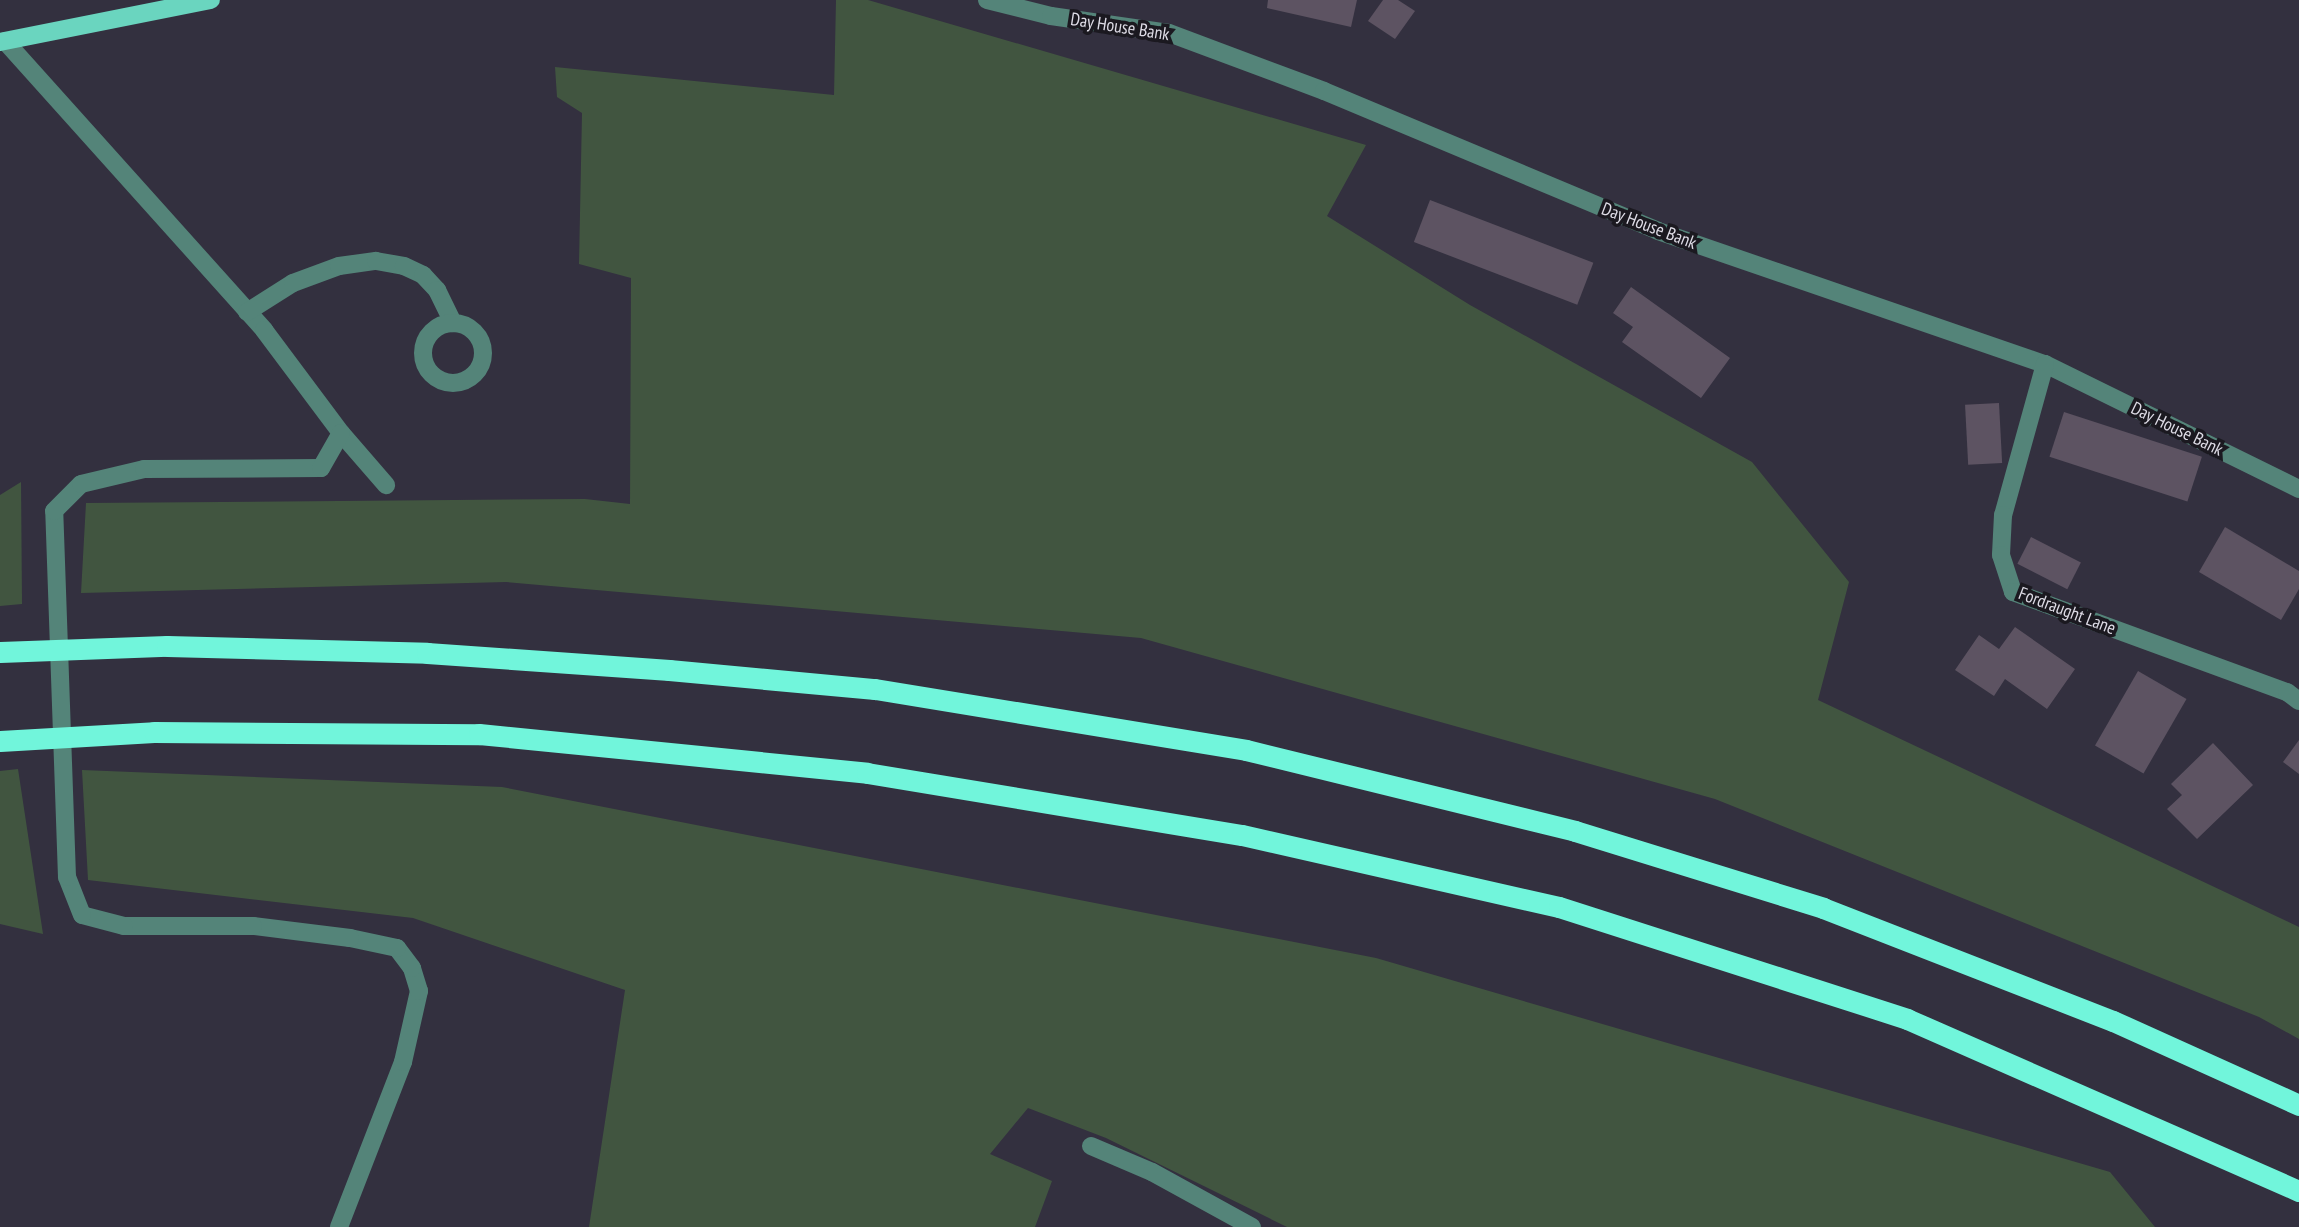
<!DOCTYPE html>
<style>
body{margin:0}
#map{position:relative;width:2299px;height:1227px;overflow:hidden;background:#33303f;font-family:"PT Sans Narrow",sans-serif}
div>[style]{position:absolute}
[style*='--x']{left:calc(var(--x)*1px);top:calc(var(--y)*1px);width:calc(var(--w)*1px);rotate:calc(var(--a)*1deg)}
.green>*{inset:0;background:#415540}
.building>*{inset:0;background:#5d5362;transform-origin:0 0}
.minor>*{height:18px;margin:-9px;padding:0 9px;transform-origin:9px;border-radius:9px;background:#548479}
.minor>.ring{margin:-9px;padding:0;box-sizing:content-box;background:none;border:18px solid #548479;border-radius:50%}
.major>*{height:18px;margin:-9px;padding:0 9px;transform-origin:9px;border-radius:9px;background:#6ad5bf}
.highway>*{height:21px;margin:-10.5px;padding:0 10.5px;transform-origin:10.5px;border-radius:10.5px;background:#71f5db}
span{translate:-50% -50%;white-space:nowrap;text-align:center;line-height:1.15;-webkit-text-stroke:7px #1b1920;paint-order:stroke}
.street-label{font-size:18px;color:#dedce6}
</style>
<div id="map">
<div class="green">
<div style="clip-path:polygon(836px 0,868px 0,1366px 145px,1327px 216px,1470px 305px,1752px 462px,1849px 582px,1818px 700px,2299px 927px,2299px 1039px,2259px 1017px,1715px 799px,1141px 638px,506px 582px,81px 593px,86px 503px,585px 499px,630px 504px,631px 278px,579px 264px,582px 113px,557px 97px,555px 67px,834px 95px)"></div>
<div style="clip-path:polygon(21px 482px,22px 604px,0 606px,0 495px)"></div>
<div style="clip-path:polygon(18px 769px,43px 934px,0 924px,0 771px)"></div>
<div style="clip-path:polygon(82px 770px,502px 787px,1376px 958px,2110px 1172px,2155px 1227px,1287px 1227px,1106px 1138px,1028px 1108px,990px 1154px,1052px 1181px,1035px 1227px,589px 1227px,625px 990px,413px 918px,88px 880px)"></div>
</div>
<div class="building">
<div style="clip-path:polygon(1268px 0,1357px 0,1351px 27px,1267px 8px)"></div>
<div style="clip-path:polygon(1383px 0,1398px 0,1415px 11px,1395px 39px,1368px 21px)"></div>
<div style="left:1430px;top:200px;width:175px;height:45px;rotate:21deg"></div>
<div style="clip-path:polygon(1631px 287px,1730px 358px,1701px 398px,1622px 342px,1633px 327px,1613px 313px)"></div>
<div style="left:1999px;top:403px;width:60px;height:34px;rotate:87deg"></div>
<div style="left:2064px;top:412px;width:145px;height:47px;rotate:18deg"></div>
<div style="clip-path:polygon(2225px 527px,2299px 571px,2299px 589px,2281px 620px,2199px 572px)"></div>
<div style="left:2031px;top:537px;width:56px;height:30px;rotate:27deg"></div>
<div style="clip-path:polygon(2015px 627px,2075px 669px,2047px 709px,2005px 679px,1994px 696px,1955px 670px,1979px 635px,1999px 649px)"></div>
<div style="left:2138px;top:671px;width:56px;height:86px;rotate:30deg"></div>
<div style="clip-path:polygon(2299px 740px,2299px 774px,2283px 762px)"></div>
<div style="clip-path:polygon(2213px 743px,2253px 785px,2197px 839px,2167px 809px,2182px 795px,2171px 784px)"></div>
</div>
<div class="minor">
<div style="--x:987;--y:0;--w:66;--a:14"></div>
<div style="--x:1051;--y:16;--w:119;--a:8.2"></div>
<div style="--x:1169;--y:33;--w:165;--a:20.5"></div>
<div style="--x:1324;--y:91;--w:362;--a:22.7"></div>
<div style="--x:1658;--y:231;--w:409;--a:19"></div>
<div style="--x:2045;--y:364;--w:283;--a:26.2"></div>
<div style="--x:5;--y:41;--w:388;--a:48.1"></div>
<div style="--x:264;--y:330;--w:129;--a:53.2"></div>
<div style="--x:341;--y:433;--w:69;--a:49.1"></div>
<div style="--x:247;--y:312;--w:54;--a:-32.2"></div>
<div style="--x:293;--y:283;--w:49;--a:-20.3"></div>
<div style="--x:339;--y:266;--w:37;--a:-8"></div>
<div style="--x:376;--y:261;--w:28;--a:10"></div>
<div style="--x:404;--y:266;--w:21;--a:25"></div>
<div style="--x:423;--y:275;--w:21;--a:47"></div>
<div style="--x:437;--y:290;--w:37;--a:64"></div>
<div class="ring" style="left:423px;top:323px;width:42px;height:42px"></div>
<div style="--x:2045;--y:364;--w:157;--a:105.5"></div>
<div style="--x:2003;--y:515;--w:40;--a:92.9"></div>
<div style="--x:2001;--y:555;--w:39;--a:72"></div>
<div style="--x:2013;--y:592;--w:292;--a:20.1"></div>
<div style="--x:2287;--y:692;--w:15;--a:37"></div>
<div style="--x:1091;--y:1146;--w:66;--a:23.1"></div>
<div style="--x:1152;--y:1172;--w:114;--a:28.8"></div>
<div style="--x:339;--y:1227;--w:177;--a:-68.8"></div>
<div style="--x:403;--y:1062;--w:73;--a:-77.3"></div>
<div style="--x:419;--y:991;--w:24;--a:-107"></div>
<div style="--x:412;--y:968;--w:25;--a:-127"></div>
<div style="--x:397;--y:948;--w:48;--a:-168"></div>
<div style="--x:350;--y:938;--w:98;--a:-172.9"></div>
<div style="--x:253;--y:926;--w:129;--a:180"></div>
<div style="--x:124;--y:926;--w:43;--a:-165.3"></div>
<div style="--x:82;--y:915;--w:41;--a:-111.5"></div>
<div style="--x:67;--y:877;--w:366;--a:-92"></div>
<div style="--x:54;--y:511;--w:38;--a:-45"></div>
<div style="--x:81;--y:484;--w:65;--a:-13.4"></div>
<div style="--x:144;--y:469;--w:177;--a:-0.3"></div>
<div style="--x:321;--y:468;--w:40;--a:-60.3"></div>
</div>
<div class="major">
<div style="--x:0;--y:42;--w:215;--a:-11.3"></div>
</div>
<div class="highway">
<div style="--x:0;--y:652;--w:167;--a:-2.1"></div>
<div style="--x:167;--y:646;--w:260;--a:1.5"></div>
<div style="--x:427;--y:653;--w:243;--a:4"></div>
<div style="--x:669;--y:670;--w:207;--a:5.3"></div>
<div style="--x:875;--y:689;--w:376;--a:9.3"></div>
<div style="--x:1246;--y:750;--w:339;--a:13.8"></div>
<div style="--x:1575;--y:831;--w:260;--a:17.2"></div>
<div style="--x:1823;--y:908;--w:311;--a:21.3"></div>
<div style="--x:2113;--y:1021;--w:204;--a:24.3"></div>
<div style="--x:0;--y:741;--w:154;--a:-3.3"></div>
<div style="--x:154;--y:732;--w:325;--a:0.4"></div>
<div style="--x:479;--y:734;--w:390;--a:5.7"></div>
<div style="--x:867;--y:773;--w:380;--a:9.4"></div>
<div style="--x:1242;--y:835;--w:325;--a:12.8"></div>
<div style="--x:1559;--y:907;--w:366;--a:17.8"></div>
<div style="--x:1907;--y:1019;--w:428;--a:23.7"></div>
</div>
<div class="street-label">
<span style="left:1120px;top:27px;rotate:9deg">Day House Bank</span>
<span style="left:1649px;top:226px;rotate:21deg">Day House Bank</span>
<span style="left:2177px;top:429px;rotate:26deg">Day House Bank</span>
<span style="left:2067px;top:611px;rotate:21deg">Fordraught Lane</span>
</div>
</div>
